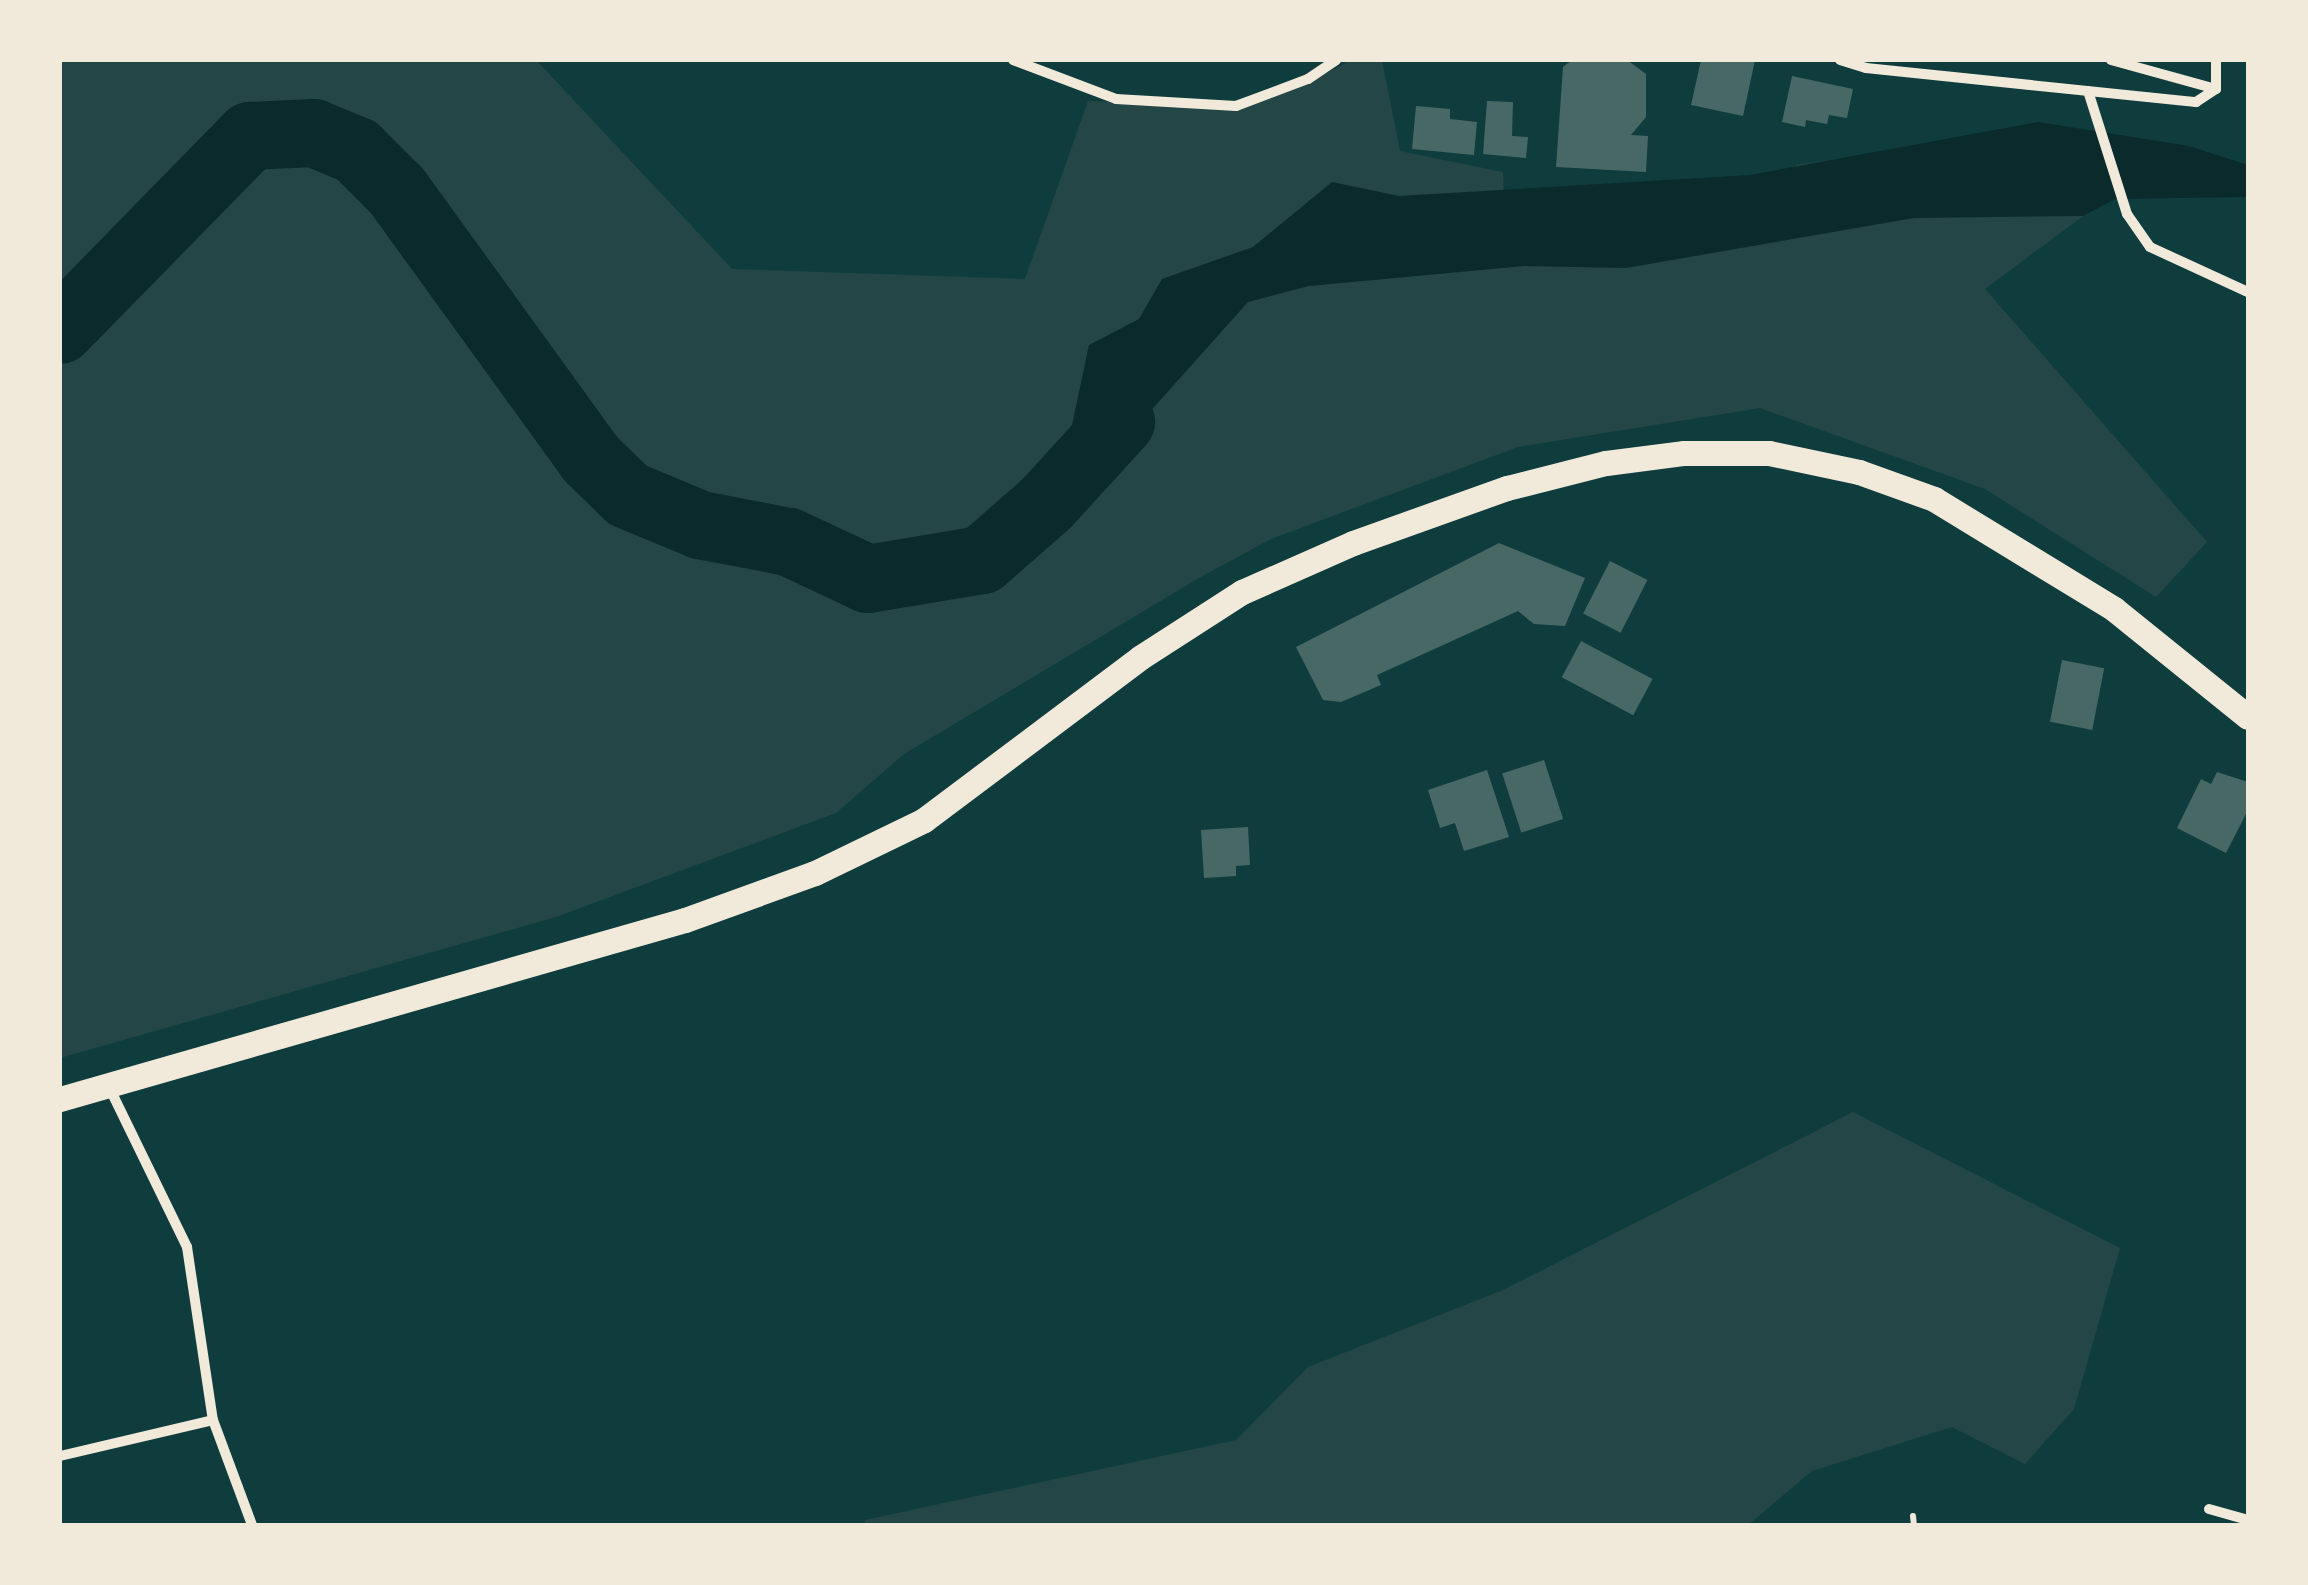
<!DOCTYPE html>
<style>
body{margin:0}
#map{position:relative;width:2308px;height:1585px;overflow:hidden;background:#0f3d3e;font-family:Signika,sans-serif}
div>[style]{position:absolute}
[style*='--x']{left:calc(var(--x)*1px);top:calc(var(--y)*1px);width:calc(var(--w)*1px);rotate:calc(var(--a)*1deg)}
.green>*{inset:0;background:#244646}
.water>*{inset:0;background:#0a2a2b}
.river>*{height:68px;margin:-34px;padding:0 34px;transform-origin:34px;border-radius:34px;background:#0a2a2b}
.building>*{inset:0;background:#486865;transform-origin:0 0}
.path>*{height:6px;margin:-3px;padding:0 3px;transform-origin:3px;border-radius:3px;background:#f1e9da}
.minor>*{height:10px;margin:-5px;padding:0 5px;transform-origin:5px;border-radius:5px;background:#f1e9da}
.primary>*{height:25px;margin:-12.5px;padding:0 12.5px;transform-origin:12.5px;border-radius:12.5px;background:#f1e9da}
span{translate:-50% -50%;white-space:nowrap;text-align:center;line-height:1.15;-webkit-text-stroke:8px #f1e9da;paint-order:stroke}
.frame{position:absolute;inset:0;border:62px solid #f1e9da;pointer-events:none}
</style>
<div id="map">
<div class="green">
<div style="clip-path:polygon(60px 60px,536px 60px,732px 269px,1025px 279px,1088px 101px,1217px 105px,1317px 78px,1351px 60px,1382px 60px,1400px 151px,1503px 172px,1506px 253px,1775px 225px,1796px 165px,2058px 130px,2083px 216px,1985px 289px,2207px 542px,2156px 597px,1985px 489px,1760px 408px,1518px 447px,1271px 539px,1199px 578px,904px 754px,836px 813px,556px 917px,60px 1058px)"></div>
<div style="clip-path:polygon(1853px 1112px,2120px 1248px,2074px 1409px,2025px 1464px,1952px 1427px,1812px 1471px,1748px 1525px,864px 1525px,865px 1520px,1236px 1440px,1308px 1367px,1503px 1290px)"></div>
</div>
<div class="water">
<div style="clip-path:polygon(2038px 122px,2189px 146px,2248px 165px,2248px 197px,2115px 199px,2083px 216px,1914px 218px,1626px 268px,1524px 266px,1309px 286px,1248px 302px,1087px 482px,1058px 491px,1089px 345px,1139px 319px,1162px 279px,1253px 247px,1332px 182px,1399px 196px,1750px 175px)"></div>
</div>
<div class="river">
<div style="--x:60;--y:330;--w:272;--a:-45.6"></div>
<div style="--x:250;--y:136;--w:64;--a:-2.7"></div>
<div style="--x:314;--y:133;--w:47;--a:22.7"></div>
<div style="--x:357;--y:151;--w:57;--a:45"></div>
<div style="--x:397;--y:191;--w:331;--a:54.1"></div>
<div style="--x:591;--y:459;--w:52;--a:44.2"></div>
<div style="--x:628;--y:495;--w:78;--a:22.6"></div>
<div style="--x:700;--y:525;--w:91;--a:10.8"></div>
<div style="--x:789;--y:542;--w:87;--a:25.1"></div>
<div style="--x:868;--y:579;--w:116;--a:-9.5"></div>
<div style="--x:982;--y:560;--w:86;--a:-41.2"></div>
<div style="--x:1047;--y:503;--w:110;--a:-47.6"></div>
</div>
<div class="building">
<div style="clip-path:polygon(1572px 60px,1627px 60px,1646px 74px,1646px 117px,1631px 135px,1648px 136px,1646px 172px,1556px 167px,1563px 67px)"></div>
<div style="clip-path:polygon(1701px 60px,1755px 60px,1743px 116px,1691px 105px)"></div>
<div style="clip-path:polygon(1792px 76px,1853px 89px,1847px 118px,1829px 115px,1827px 124px,1806px 120px,1805px 127px,1782px 122px)"></div>
<div style="clip-path:polygon(1487px 101px,1513px 102px,1512px 136px,1528px 137px,1526px 158px,1483px 154px)"></div>
<div style="clip-path:polygon(1416px 106px,1450px 109px,1450px 119px,1477px 122px,1474px 155px,1412px 149px)"></div>
<div style="clip-path:polygon(1499px 543px,1585px 578px,1565px 626px,1534px 624px,1518px 611px,1377px 675px,1381px 685px,1341px 702px,1323px 700px,1296px 647px)"></div>
<div style="left:1610px;top:561px;width:42px;height:59px;rotate:27deg"></div>
<div style="left:1581px;top:641px;width:81px;height:41px;rotate:28deg"></div>
<div style="left:2062px;top:660px;width:43px;height:63px;rotate:11deg"></div>
<div style="left:1544px;top:760px;width:62px;height:44px;rotate:72deg"></div>
<div style="clip-path:polygon(1487px 770px,1509px 837px,1464px 851px,1455px 823px,1440px 828px,1428px 790px)"></div>
<div style="clip-path:polygon(2217px 772px,2248px 782px,2248px 810px,2226px 853px,2177px 828px,2201px 779px,2211px 784px)"></div>
<div style="clip-path:polygon(1248px 827px,1250px 865px,1236px 866px,1236px 876px,1204px 878px,1201px 830px)"></div>
</div>
<div class="path">
<div style="--x:1913;--y:1516;--w:9;--a:84"></div>
</div>
<div class="minor">
<div style="--x:1013;--y:60;--w:110;--a:20.7"></div>
<div style="--x:1116;--y:99;--w:120;--a:3.3"></div>
<div style="--x:1236;--y:106;--w:77;--a:-20.6"></div>
<div style="--x:1308;--y:79;--w:34;--a:-34"></div>
<div style="--x:1840;--y:60;--w:27;--a:17"></div>
<div style="--x:1866;--y:68;--w:332;--a:5.9"></div>
<div style="--x:2196;--y:102;--w:24;--a:-33"></div>
<div style="--x:2216;--y:89;--w:29;--a:-90"></div>
<div style="--x:2111;--y:60;--w:109;--a:15.4"></div>
<div style="--x:2088;--y:91;--w:129;--a:72.4"></div>
<div style="--x:2127;--y:214;--w:40;--a:55.1"></div>
<div style="--x:2150;--y:247;--w:108;--a:24.7"></div>
<div style="--x:110;--y:1089;--w:176;--a:64"></div>
<div style="--x:187;--y:1247;--w:175;--a:81.5"></div>
<div style="--x:213;--y:1420;--w:112;--a:69.6"></div>
<div style="--x:60;--y:1456;--w:157;--a:-13.2"></div>
<div style="--x:2209;--y:1509;--w:41;--a:15.8"></div>
</div>
<div class="primary">
<div style="--x:60;--y:1099;--w:650;--a:-15.98"></div>
<div style="--x:685;--y:920;--w:138;--a:-19.9"></div>
<div style="--x:815;--y:873;--w:121;--a:-25.9"></div>
<div style="--x:924;--y:820;--w:271;--a:-36.9"></div>
<div style="--x:1141;--y:657;--w:120;--a:-32.8"></div>
<div style="--x:1242;--y:592;--w:121;--a:-23.8"></div>
<div style="--x:1353;--y:543;--w:164;--a:-19.7"></div>
<div style="--x:1507;--y:488;--w:102;--a:-14.2"></div>
<div style="--x:1606;--y:463;--w:79;--a:-7.3"></div>
<div style="--x:1684;--y:453;--w:85;--a:0"></div>
<div style="--x:1769;--y:453;--w:92;--a:11.9"></div>
<div style="--x:1859;--y:472;--w:80;--a:19.8"></div>
<div style="--x:1934;--y:499;--w:211;--a:31.4"></div>
<div style="--x:2114;--y:609;--w:172;--a:38.9"></div>
</div>
<div class="frame"></div>
</div>
